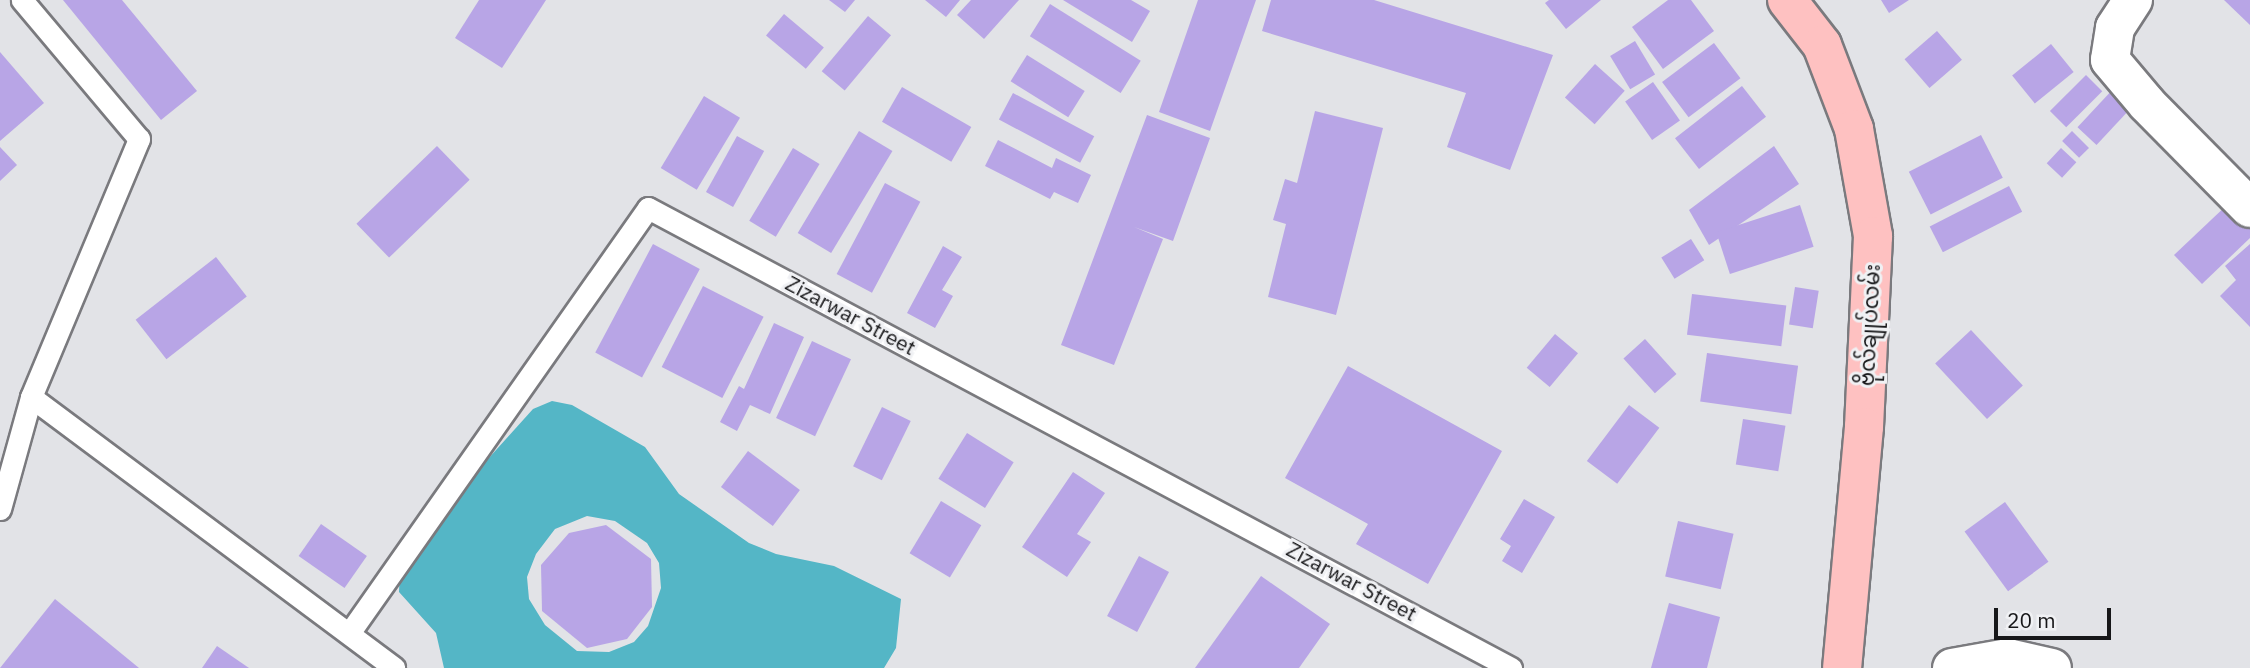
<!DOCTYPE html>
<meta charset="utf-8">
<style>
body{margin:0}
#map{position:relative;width:2250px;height:668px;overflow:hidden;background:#e2e3e7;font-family:"IBM Plex Sans","Noto Sans Myanmar",sans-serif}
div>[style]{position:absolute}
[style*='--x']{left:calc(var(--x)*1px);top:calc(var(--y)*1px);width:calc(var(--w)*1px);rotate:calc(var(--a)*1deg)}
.water>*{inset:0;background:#54b6c6}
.building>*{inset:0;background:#b8a5e6;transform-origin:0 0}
.roads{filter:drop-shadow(2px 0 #7a7a7e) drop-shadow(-2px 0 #7a7a7e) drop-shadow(0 2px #7a7a7e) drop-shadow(0 -2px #7a7a7e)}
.service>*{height:21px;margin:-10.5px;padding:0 10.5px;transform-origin:10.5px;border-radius:10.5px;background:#fff}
.minor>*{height:38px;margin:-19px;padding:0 19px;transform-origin:19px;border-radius:19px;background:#fff}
.primary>*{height:38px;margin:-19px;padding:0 19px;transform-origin:19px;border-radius:19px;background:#fec1c1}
span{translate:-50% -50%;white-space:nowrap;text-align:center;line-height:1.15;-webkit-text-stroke:6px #f0f1f4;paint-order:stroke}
.street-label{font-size:21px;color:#171719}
.scale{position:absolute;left:1994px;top:608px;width:117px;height:32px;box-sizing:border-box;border:4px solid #171719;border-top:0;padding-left:9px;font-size:21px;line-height:24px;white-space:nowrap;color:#171719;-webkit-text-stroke:5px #f0f1f4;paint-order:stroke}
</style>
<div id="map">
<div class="water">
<div style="clip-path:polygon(evenodd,552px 401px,572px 405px,645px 447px,679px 494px,749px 543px,776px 554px,834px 566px,901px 599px,896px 648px,884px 668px,444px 668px,436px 633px,399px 592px,400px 568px,452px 499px,533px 409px,552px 401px,587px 516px,615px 521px,647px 543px,659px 563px,661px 588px,648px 626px,634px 642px,609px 652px,577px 651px,545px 625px,529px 599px,527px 577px,536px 554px,555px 529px,587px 516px)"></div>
</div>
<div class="building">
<div style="clip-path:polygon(63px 0,122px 0,197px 91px,161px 120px)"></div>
<div style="clip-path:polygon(479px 0,546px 0,502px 68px,455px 38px)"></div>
<div style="clip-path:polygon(829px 0,855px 0,845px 12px)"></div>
<div style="clip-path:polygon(925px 0,960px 0,946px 17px)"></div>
<div style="clip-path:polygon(971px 0,1019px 0,984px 39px,957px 15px)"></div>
<div style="clip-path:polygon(1063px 0,1131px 0,1150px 11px,1132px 42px)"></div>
<div style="clip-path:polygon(1198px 0,1256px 0,1210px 131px,1159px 112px)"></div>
<div style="clip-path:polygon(1271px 0,1374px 0,1553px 55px,1510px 170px,1447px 147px,1466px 93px,1262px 31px)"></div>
<div style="clip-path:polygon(1549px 0,1601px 0,1566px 29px,1545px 3px)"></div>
<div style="clip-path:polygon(1668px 0,1691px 0,1714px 31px,1663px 69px,1632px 27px)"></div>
<div style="clip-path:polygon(1881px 0,1909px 0,1889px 13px)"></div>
<div style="clip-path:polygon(2224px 0,2250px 0,2250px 25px)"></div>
<div style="left:1050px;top:4px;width:107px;height:38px;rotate:32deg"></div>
<div style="left:784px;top:14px;width:52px;height:28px;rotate:40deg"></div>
<div style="left:868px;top:16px;width:30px;height:72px;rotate:40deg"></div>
<div style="left:1937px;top:31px;width:38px;height:43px;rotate:49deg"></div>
<div style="left:1635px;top:41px;width:39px;height:29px;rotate:59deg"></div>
<div style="left:1714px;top:43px;width:44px;height:65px;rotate:53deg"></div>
<div style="left:2051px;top:44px;width:36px;height:50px;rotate:51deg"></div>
<div style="clip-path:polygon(0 52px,44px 103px,0 141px)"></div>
<div style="left:1027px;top:55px;width:68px;height:31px;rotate:32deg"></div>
<div style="left:1595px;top:64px;width:40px;height:45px;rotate:42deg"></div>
<div style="left:2086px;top:75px;width:23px;height:51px;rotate:45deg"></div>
<div style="left:1653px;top:82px;width:47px;height:34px;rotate:55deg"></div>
<div style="left:1742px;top:86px;width:39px;height:85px;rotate:52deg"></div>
<div style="left:902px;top:87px;width:80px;height:40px;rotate:30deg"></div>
<div style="left:2115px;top:87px;width:26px;height:55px;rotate:43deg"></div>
<div style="left:1013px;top:93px;width:92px;height:30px;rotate:28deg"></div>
<div style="left:704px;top:96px;width:42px;height:84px;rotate:31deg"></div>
<div style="clip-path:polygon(1315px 111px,1383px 128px,1336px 315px,1268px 297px,1286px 224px,1273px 220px,1285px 179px,1297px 183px)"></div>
<div style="clip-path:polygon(1147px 115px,1210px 138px,1173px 241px,1134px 227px,1163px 239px,1114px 365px,1061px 345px)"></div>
<div style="left:859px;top:131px;width:39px;height:119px;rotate:31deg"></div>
<div style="left:2072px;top:131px;width:24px;height:14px;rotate:45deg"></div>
<div style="left:1981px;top:135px;width:48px;height:81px;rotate:63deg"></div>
<div style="left:737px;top:136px;width:31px;height:64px;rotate:29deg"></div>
<div style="clip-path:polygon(998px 140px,1052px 168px,1056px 158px,1091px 175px,1078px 203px,1054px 192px,1050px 199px,985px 166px)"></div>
<div style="left:437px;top:146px;width:47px;height:112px;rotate:46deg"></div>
<div style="clip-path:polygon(1774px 146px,1799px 184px,1709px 245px,1689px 210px)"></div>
<div style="clip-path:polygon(0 147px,17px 165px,0 181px)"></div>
<div style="left:793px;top:148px;width:31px;height:85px;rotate:31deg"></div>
<div style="left:2061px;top:148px;width:21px;height:21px;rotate:43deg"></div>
<div style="left:885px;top:183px;width:40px;height:103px;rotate:28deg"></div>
<div style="left:2009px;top:186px;width:29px;height:89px;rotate:63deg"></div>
<div style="clip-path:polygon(2229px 203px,2250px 224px,2250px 238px,2202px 284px,2174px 255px)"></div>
<div style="left:1800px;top:205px;width:44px;height:88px;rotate:72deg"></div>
<div style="left:1691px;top:239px;width:25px;height:35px;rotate:58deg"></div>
<div style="left:653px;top:244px;width:53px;height:123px;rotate:28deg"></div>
<div style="clip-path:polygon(2250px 244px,2250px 327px,2220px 296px,2236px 280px,2225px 266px)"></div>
<div style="clip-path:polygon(943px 246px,962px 257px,942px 290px,953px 296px,935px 328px,907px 313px)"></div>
<div style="left:216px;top:257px;width:50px;height:102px;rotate:52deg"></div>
<div style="left:703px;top:286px;width:68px;height:91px;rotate:27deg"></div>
<div style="left:1795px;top:287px;width:24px;height:38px;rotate:9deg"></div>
<div style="left:1692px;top:294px;width:95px;height:41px;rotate:7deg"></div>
<div style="clip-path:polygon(774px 323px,804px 337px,770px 414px,750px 405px,737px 431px,720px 422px,739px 386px,744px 389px)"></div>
<div style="left:1971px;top:330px;width:76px;height:49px;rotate:47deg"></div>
<div style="left:1555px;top:334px;width:30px;height:44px;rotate:40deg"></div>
<div style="left:1645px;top:339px;width:47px;height:29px;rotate:48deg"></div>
<div style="left:812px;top:341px;width:43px;height:85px;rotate:25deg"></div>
<div style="left:1707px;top:353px;width:92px;height:49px;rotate:8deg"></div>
<div style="clip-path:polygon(1348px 366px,1502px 451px,1428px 584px,1356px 544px,1368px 524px,1285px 478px)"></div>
<div style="left:1629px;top:405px;width:38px;height:70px;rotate:37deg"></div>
<div style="left:882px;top:407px;width:32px;height:66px;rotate:26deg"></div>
<div style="left:1743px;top:419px;width:43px;height:46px;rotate:9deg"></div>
<div style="left:967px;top:433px;width:55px;height:54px;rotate:32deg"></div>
<div style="left:748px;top:451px;width:65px;height:45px;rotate:37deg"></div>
<div style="clip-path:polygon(1073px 472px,1105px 493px,1077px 534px,1091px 542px,1067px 577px,1022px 547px)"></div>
<div style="clip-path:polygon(1524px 499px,1555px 517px,1522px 573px,1502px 561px,1511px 546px,1500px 539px)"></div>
<div style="left:941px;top:501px;width:47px;height:61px;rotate:31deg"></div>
<div style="left:2005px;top:502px;width:74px;height:50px;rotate:54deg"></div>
<div style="left:1678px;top:521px;width:57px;height:57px;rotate:13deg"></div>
<div style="left:321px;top:524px;width:56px;height:39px;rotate:35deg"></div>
<div style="clip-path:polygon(606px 525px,651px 559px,652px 607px,627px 639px,587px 648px,542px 611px,541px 565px,569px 533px)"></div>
<div style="left:1139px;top:556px;width:34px;height:68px;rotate:28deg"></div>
<div style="clip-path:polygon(1261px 576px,1330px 624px,1299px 668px,1195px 668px)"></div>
<div style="clip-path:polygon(55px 599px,139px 668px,0 668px)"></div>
<div style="clip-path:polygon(1669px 603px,1720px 617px,1707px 668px,1651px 668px)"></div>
<div style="clip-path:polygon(217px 646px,249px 668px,202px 668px)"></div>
</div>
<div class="roads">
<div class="service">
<div style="--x:31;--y:397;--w:453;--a:36.7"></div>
<div style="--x:0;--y:509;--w:116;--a:-74.5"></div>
<div style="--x:31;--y:397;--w:280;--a:-67.3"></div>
<div style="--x:139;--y:139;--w:182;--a:-130.1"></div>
<div style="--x:350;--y:632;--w:518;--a:-54.9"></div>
<div style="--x:648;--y:208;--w:978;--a:28.06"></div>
</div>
<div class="minor">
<div style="--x:2133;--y:0;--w:33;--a:123"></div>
<div style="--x:2115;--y:28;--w:32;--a:99"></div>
<div style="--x:2110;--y:60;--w:57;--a:49.9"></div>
<div style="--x:2147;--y:104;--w:146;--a:45.3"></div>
<div style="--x:1952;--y:668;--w:57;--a:-10.1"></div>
<div style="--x:2008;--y:658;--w:45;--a:12.8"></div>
</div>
<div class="primary">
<div style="--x:1787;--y:0;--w:57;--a:52.1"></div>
<div style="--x:1822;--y:45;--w:90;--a:69.1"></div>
<div style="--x:1854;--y:129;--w:109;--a:79.9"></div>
<div style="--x:1873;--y:236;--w:191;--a:92.7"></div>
<div style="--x:1864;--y:427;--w:242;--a:95.2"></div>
</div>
</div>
<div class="street-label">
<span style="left:851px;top:315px;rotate:28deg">Zizarwar Street</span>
<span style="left:1869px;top:325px;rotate:-87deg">ဗိုလ်ချုပ်လမ်း</span>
<span style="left:1352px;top:581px;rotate:28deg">Zizarwar Street</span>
</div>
<div class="scale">20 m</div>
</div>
